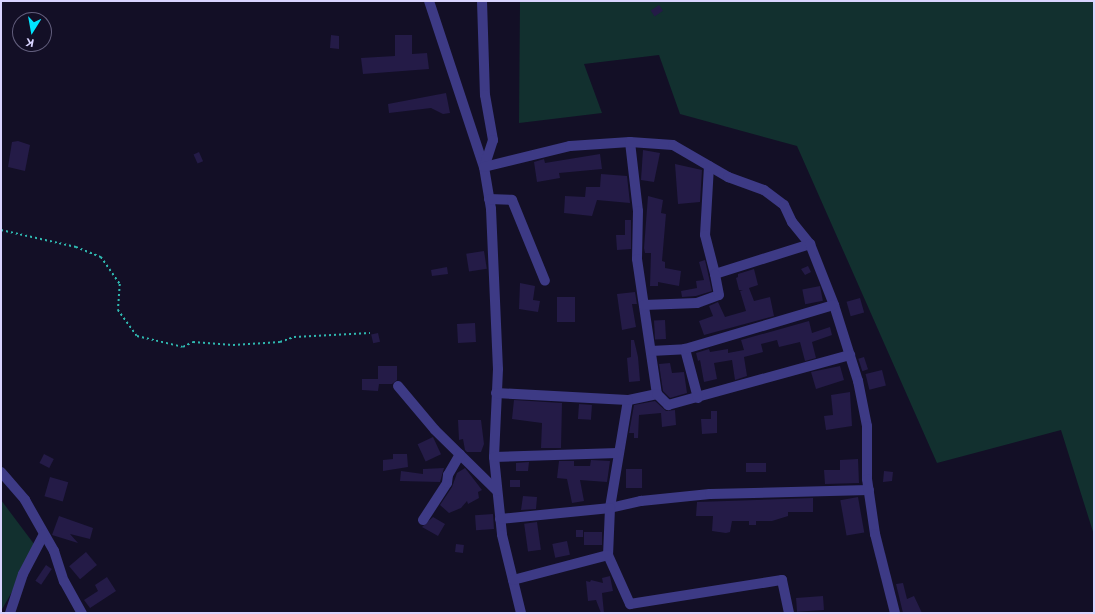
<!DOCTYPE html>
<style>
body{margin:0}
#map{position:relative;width:1095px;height:614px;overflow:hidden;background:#130f26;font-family:Montserrat,sans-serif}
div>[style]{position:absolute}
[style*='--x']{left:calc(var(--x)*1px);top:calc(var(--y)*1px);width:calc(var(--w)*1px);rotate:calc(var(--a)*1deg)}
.green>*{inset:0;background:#12302f}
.building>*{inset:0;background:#241b47;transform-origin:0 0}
.path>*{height:1.5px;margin-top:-0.75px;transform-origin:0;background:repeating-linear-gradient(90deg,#2fb8b0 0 2px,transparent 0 5px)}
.minor>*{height:10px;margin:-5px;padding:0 5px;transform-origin:5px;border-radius:5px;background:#3d3a85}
span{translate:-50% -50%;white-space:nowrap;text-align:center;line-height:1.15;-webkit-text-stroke:4px #130f26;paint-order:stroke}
.frame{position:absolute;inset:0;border:2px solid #d9d4ff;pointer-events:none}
.north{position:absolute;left:12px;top:12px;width:40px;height:40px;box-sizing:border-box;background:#130f26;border:1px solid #625e7d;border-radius:50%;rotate:191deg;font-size:11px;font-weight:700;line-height:16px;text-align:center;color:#d9d4ff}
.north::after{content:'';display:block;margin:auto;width:14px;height:18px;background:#00e5ff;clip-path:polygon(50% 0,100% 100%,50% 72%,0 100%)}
</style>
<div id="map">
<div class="green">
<div style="clip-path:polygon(520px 1px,1094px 1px,1094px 535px,1061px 430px,937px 463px,797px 146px,680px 114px,659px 55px,584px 64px,602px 113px,519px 123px)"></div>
<div style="clip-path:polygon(1px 500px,37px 548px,1px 611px)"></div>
</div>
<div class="building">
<div style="left:659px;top:5px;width:7px;height:10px;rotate:56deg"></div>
<div style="clip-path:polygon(331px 35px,339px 36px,339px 49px,330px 48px)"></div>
<div style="clip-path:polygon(395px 35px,412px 35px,412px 54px,427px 53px,429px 69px,363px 74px,361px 58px,395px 56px)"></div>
<div style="clip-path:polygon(446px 93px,450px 113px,443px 114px,431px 108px,389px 113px,388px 104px)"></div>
<div style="clip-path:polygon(18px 141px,30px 145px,25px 171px,8px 167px,12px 142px)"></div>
<div style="clip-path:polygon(643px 150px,660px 153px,654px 182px,641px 180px)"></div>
<div style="left:199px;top:152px;width:10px;height:6px;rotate:66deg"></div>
<div style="clip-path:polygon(600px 154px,602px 169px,559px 173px,560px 178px,537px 182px,534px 162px,544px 159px,545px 163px)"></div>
<div style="clip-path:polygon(675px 164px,702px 170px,700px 202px,678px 204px)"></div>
<div style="clip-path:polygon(601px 174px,627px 176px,630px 203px,597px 200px,592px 216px,564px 213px,565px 196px,585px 197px,586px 187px,600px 187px)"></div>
<div style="clip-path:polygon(648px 196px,663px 200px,661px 213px,666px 214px,662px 261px,665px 262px,665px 268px,681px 271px,679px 286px,658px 282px,658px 286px,650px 286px,651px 253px,645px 253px,644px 248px)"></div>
<div style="clip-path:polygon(625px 220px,631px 220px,631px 249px,617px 250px,616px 235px,625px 235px)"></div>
<div style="left:484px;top:251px;width:18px;height:18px;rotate:81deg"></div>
<div style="clip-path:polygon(705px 260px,712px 291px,696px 296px,682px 297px,681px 291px,697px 288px,696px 281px,704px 280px,699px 262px)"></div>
<div style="clip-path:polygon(808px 266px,811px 272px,805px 275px,801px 269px)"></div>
<div style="clip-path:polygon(447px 267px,448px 274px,432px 276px,431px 270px)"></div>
<div style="clip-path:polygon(754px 269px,758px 285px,749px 288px,754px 301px,770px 297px,774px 316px,704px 335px,699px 321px,713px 316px,709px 306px,718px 302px,725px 317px,746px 311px,740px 291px,743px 290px,739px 290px,736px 278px,738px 277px,738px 274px)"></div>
<div style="clip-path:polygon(520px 283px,535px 286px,533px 300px,540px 301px,538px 312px,519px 309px)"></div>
<div style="left:820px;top:286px;width:15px;height:18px;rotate:79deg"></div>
<div style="clip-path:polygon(635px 292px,637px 304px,632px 304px,636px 327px,622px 330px,617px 294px)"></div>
<div style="left:557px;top:297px;width:18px;height:25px"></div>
<div style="left:860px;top:298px;width:15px;height:14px;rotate:74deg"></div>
<div style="left:665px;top:320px;width:19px;height:11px;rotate:87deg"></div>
<div style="clip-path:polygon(809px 321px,812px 333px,830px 327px,832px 335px,812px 342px,816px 358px,805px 361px,800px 342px,779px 347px,777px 340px,761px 344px,763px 352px,744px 357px,747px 376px,735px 380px,732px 360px,714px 363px,717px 379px,704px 382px,700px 360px,698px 361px,696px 353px,709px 349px,710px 352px,728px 349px,728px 353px,744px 350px,741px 340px)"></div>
<div style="left:475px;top:323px;width:19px;height:18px;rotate:87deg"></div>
<div style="left:378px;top:333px;width:9px;height:7px;rotate:77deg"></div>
<div style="clip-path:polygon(631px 340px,634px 340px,638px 357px,640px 381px,629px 382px,627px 358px,631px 357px)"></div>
<div style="left:864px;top:357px;width:13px;height:6px;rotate:72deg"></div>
<div style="clip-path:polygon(670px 363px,672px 373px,684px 372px,687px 393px,670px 398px,663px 391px,659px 364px)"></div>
<div style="clip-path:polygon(378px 366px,397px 366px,397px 380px,392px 384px,379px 384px,378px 391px,362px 390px,362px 379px,378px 379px)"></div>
<div style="clip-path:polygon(840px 366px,844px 380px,816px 389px,811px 372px)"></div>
<div style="left:882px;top:370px;width:16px;height:17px;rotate:76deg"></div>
<div style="clip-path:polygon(850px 392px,852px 426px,826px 430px,824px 416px,833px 415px,831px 395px)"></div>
<div style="clip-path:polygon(514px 400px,562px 403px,561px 448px,541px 448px,542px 423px,512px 419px)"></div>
<div style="clip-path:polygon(655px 401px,666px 411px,675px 410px,676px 425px,662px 427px,661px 413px,639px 415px,638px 438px,634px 438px,634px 433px,629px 433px,634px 405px)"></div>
<div style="left:579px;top:404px;width:13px;height:15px;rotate:4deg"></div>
<div style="clip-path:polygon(711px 411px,717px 411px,717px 433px,702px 434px,701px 419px,711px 419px)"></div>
<div style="clip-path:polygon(458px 420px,481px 420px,484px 444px,481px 452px,467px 452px,465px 450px,463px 439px,459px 440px)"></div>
<div style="left:433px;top:437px;width:19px;height:17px;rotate:65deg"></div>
<div style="left:44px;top:454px;width:11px;height:10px;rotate:27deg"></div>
<div style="clip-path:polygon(393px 454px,407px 454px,408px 467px,383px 471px,383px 460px,393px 459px)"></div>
<div style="clip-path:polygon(858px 459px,859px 483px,825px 484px,824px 470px,840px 470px,840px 460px)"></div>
<div style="clip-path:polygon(591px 460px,610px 461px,607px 482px,580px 480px,584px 501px,572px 503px,567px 479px,557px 478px,559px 461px,574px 461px,574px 466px,590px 466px)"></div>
<div style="clip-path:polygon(529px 462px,528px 471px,516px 471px,516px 463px)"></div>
<div style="left:766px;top:463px;width:9px;height:20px;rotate:90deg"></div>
<div style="clip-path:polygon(444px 468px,440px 482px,400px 481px,401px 471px,423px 474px,423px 469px)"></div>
<div style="clip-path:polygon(465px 468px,482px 490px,478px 492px,479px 498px,468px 504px,467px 501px,461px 508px,449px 513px,440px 505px,452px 487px,457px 473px)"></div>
<div style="left:626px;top:469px;width:16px;height:19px"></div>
<div style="clip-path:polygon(884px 471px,893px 472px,892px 481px,883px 482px)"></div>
<div style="left:50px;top:477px;width:19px;height:20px;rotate:16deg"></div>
<div style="left:520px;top:480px;width:7px;height:10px;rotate:90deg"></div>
<div style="clip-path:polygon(523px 496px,537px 497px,536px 509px,521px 510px)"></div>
<div style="left:858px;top:497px;width:36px;height:18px;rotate:80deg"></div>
<div style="clip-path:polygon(813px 498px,813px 512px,788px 512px,788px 516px,772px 521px,756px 521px,756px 525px,749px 525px,749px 521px,732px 521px,730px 532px,726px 533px,712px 531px,713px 516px,696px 516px,697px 502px)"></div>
<div style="left:493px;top:514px;width:15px;height:18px;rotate:86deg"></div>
<div style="clip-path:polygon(59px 516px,93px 528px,90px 539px,70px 534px,78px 543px,52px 535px)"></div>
<div style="clip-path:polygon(433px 517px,445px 524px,438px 536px,422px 527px)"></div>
<div style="left:537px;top:522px;width:28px;height:13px;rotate:82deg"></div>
<div style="left:576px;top:530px;width:7px;height:7px"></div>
<div style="left:602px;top:532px;width:13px;height:18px;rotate:90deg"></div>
<div style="left:567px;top:541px;width:14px;height:15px;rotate:78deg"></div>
<div style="left:456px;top:544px;width:8px;height:8px;rotate:7deg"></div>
<div style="left:86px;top:552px;width:17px;height:22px;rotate:50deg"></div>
<div style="left:46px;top:565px;width:7px;height:19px;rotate:34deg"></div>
<div style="clip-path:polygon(610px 576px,613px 591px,602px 593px,604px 613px,601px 613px,596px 600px,588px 601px,586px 581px,590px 582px,591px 580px,603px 583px,602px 578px)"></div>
<div style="clip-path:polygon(107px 577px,116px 591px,90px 608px,84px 600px,98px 591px,95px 585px)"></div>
<div style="clip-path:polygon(903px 583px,907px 599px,914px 596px,922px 613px,903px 613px,896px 584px)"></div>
<div style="left:823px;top:596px;width:14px;height:27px;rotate:86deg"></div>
</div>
<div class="path">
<div style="--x:1;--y:230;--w:77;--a:12.8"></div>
<div style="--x:76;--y:247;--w:27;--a:22"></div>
<div style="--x:101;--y:257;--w:33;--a:55"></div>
<div style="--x:120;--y:284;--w:26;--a:94"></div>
<div style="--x:118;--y:310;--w:32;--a:54"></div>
<div style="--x:137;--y:336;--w:47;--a:13.4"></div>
<div style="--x:183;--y:347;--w:11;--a:-27"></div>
<div style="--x:193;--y:342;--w:40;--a:4.3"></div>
<div style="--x:233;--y:345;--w:47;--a:-3.7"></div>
<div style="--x:280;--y:342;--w:15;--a:-20"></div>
<div style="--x:294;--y:337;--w:76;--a:-3"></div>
</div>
<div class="minor">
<div style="--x:429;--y:1;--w:175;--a:71.7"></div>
<div style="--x:484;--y:167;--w:43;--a:80.5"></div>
<div style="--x:491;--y:209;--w:160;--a:87.5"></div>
<div style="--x:498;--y:369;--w:88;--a:92.6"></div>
<div style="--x:494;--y:457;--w:78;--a:84.1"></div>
<div style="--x:502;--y:535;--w:80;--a:76.3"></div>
<div style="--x:482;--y:1;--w:94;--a:88.2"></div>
<div style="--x:485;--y:95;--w:46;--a:79.9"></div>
<div style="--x:493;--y:140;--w:28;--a:108"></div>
<div style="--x:630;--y:142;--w:69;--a:83.4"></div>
<div style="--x:638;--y:211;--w:48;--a:91.2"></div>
<div style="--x:637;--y:259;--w:136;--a:81.6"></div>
<div style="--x:657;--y:394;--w:30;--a:168"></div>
<div style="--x:628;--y:400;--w:109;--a:99.5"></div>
<div style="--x:610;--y:508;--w:32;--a:-13"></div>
<div style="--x:641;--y:501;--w:69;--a:-5.8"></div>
<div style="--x:710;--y:494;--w:159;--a:-1.4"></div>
<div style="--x:709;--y:166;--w:69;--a:93.3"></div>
<div style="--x:705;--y:235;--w:40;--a:75.6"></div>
<div style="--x:715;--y:274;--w:100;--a:-17.5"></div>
<div style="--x:484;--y:167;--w:89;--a:-13.7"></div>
<div style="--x:570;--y:146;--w:60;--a:-3.8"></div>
<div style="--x:630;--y:142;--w:43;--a:4"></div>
<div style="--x:673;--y:145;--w:64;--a:30.2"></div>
<div style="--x:728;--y:177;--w:38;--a:20"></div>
<div style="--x:764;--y:190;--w:25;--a:37"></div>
<div style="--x:784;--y:205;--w:19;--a:65"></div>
<div style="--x:792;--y:222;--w:28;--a:51"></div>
<div style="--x:810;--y:244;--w:66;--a:68.5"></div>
<div style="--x:834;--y:305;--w:80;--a:72.5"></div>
<div style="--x:858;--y:381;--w:46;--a:78.7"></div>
<div style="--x:867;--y:426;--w:53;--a:90"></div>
<div style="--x:867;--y:479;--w:56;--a:81.7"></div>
<div style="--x:875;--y:534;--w:81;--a:75.8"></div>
<div style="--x:489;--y:199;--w:23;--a:2"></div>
<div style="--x:512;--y:200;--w:87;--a:67.8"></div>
<div style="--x:644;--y:305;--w:53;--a:-2.2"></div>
<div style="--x:697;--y:303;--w:23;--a:-20"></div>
<div style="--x:719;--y:295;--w:21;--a:-101"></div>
<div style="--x:651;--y:351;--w:34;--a:-3"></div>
<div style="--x:398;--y:386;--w:57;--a:49.9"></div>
<div style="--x:435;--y:430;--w:87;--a:44.5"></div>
<div style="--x:496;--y:393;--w:132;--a:3"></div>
<div style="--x:657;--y:394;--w:16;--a:45"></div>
<div style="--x:668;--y:405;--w:189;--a:-15.4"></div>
<div style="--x:698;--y:398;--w:51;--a:-104.9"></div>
<div style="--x:685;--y:349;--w:155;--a:-16.5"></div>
<div style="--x:494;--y:457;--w:124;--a:-1.8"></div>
<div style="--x:1;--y:472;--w:37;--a:49"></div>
<div style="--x:25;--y:500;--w:59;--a:60.4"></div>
<div style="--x:54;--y:551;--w:32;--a:72"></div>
<div style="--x:64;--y:581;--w:37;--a:61"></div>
<div style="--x:500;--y:519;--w:111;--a:-5.7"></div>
<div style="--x:610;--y:508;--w:47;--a:92.4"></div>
<div style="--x:608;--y:555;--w:54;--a:65.8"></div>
<div style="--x:630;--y:604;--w:154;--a:-9"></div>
<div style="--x:782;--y:580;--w:34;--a:78"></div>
<div style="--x:423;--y:520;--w:44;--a:-57"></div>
<div style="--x:447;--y:483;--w:8;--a:-83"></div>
<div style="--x:448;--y:475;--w:24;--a:-60"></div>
<div style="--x:513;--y:580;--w:98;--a:-14.7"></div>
<div style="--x:10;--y:613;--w:41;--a:-71.6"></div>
<div style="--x:23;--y:574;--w:45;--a:-62.3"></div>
</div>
<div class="frame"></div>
<div class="north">K</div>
</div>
